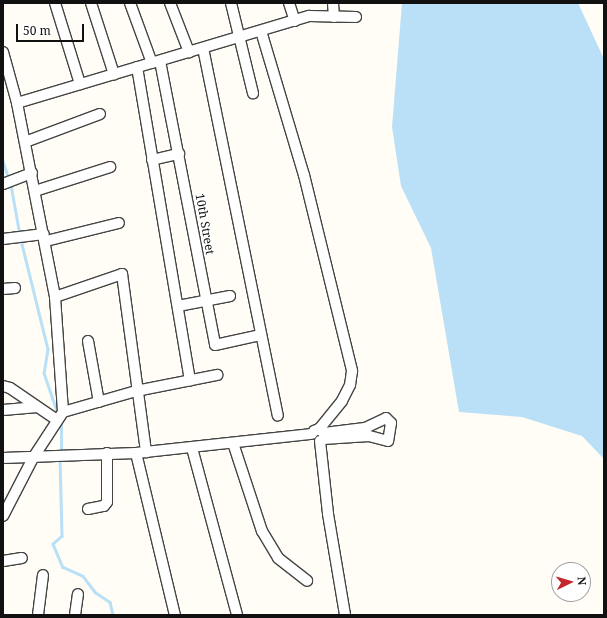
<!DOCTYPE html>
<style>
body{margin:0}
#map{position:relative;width:607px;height:618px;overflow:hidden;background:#fffdf5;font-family:"Noto Serif",serif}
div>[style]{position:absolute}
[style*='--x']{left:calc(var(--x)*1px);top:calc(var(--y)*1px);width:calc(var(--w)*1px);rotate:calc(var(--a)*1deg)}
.water>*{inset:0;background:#b9e0f7}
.stream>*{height:2.5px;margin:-1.25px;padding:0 1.25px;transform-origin:1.25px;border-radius:1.25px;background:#b9e0f7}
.roads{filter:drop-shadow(1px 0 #444) drop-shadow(-1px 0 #444) drop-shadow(0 1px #444) drop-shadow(0 -1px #444)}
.minor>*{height:10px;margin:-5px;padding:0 5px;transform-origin:5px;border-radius:5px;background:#fff}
span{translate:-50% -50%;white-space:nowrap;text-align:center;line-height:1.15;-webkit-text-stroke:4px #fff;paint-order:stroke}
.street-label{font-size:12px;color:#111}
.frame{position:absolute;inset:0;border:4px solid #111;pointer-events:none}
.north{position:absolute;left:551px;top:562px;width:40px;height:40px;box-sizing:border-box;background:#fff;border:1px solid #a0a0a0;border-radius:50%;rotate:85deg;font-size:11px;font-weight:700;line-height:16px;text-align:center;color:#111}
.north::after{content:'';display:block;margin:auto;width:14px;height:18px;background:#c4262e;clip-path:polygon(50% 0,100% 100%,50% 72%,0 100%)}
.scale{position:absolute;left:16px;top:24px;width:68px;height:18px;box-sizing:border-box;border:2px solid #111;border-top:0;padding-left:5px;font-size:12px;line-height:14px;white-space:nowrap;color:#111;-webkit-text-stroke:3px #fff;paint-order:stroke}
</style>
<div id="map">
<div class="water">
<div style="clip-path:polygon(402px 3px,578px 3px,604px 59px,604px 459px,582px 436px,522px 417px,459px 412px,431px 248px,401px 186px,392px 127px)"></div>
</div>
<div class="stream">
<div style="--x:3;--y:161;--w:20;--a:72"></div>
<div style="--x:11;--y:185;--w:51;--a:79.8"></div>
<div style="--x:21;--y:240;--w:112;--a:76.1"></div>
<div style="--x:48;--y:349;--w:24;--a:99"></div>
<div style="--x:44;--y:373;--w:43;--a:71.1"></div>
<div style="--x:61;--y:453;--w:32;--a:-90"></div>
<div style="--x:60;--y:458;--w:78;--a:88.5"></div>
<div style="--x:62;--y:536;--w:12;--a:138"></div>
<div style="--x:53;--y:544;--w:25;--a:67"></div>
<div style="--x:63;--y:567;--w:22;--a:24"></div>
<div style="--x:83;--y:576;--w:20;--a:53"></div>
<div style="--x:95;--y:592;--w:18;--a:34"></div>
<div style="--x:110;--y:602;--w:13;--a:77"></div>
</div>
<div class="roads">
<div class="minor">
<div style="--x:55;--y:3;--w:85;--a:72.8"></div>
<div style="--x:91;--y:3;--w:75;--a:72.1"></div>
<div style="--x:130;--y:3;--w:64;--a:69.9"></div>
<div style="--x:170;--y:3;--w:53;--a:68.8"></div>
<div style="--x:231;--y:3;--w:93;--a:76.3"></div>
<div style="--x:289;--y:3;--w:19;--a:72"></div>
<div style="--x:333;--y:3;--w:14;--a:86"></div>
<div style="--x:261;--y:31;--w:150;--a:73.4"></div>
<div style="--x:304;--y:175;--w:202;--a:76.2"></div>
<div style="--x:352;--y:371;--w:14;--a:98"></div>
<div style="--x:350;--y:385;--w:18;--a:117"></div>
<div style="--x:342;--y:401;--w:36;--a:129"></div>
<div style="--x:203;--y:48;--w:375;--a:78.5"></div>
<div style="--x:3;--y:52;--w:53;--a:74.6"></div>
<div style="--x:17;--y:103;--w:198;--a:78.9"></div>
<div style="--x:55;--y:297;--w:115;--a:86"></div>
<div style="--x:63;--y:412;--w:55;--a:123.1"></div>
<div style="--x:33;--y:458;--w:65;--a:117.3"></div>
<div style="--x:160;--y:61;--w:289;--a:79"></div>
<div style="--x:215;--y:345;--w:47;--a:-12.3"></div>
<div style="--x:137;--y:67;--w:318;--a:80.4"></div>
<div style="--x:17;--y:103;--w:305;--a:-16.6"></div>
<div style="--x:309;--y:16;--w:47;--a:1.2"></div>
<div style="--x:25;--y:142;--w:80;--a:-20.5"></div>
<div style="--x:152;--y:160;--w:28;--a:-13"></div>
<div style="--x:3;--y:184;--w:31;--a:-21"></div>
<div style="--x:35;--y:191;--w:79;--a:-17.7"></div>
<div style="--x:3;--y:239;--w:41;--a:-7"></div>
<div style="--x:46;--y:241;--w:75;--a:-13.9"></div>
<div style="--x:3;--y:289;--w:12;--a:-5"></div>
<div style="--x:55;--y:297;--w:71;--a:-18.9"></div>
<div style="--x:122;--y:274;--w:180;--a:82.3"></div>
<div style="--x:178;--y:306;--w:53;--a:-10.9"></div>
<div style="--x:88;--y:341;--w:62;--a:79.8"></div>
<div style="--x:3;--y:386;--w:7;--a:16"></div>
<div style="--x:10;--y:388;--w:57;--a:34.2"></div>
<div style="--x:3;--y:410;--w:32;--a:-5"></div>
<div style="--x:63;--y:412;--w:76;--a:-16"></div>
<div style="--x:136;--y:391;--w:83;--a:-11.2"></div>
<div style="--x:314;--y:431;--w:5;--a:-22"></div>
<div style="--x:319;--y:429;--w:6;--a:39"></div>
<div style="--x:324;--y:433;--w:41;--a:-7"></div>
<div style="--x:365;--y:428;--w:23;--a:-25"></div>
<div style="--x:386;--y:418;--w:7;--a:45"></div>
<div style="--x:391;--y:423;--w:18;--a:99"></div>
<div style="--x:388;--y:441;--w:20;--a:-165"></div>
<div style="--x:369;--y:436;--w:46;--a:176.3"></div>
<div style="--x:320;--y:441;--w:73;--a:83.7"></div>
<div style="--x:328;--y:514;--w:102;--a:80.4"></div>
<div style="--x:233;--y:443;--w:93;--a:71.8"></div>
<div style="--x:262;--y:531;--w:31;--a:59"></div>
<div style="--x:278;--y:558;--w:37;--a:38"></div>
<div style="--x:192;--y:448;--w:173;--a:74.9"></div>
<div style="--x:136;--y:453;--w:167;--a:76.5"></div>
<div style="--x:3;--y:458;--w:133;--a:-2.2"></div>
<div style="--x:136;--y:453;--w:177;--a:-6.2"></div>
<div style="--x:88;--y:509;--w:16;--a:-11"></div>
<div style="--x:104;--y:506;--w:5;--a:-53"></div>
<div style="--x:107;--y:502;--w:49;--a:-90"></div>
<div style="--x:3;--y:561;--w:19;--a:-9"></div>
<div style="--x:38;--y:615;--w:40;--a:-82.9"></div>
<div style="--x:75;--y:615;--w:21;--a:-82"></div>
</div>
</div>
<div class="street-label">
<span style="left:205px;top:224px;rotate:80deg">10th Street</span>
</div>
<div class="frame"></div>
<div class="north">N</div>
<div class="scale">50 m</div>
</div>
